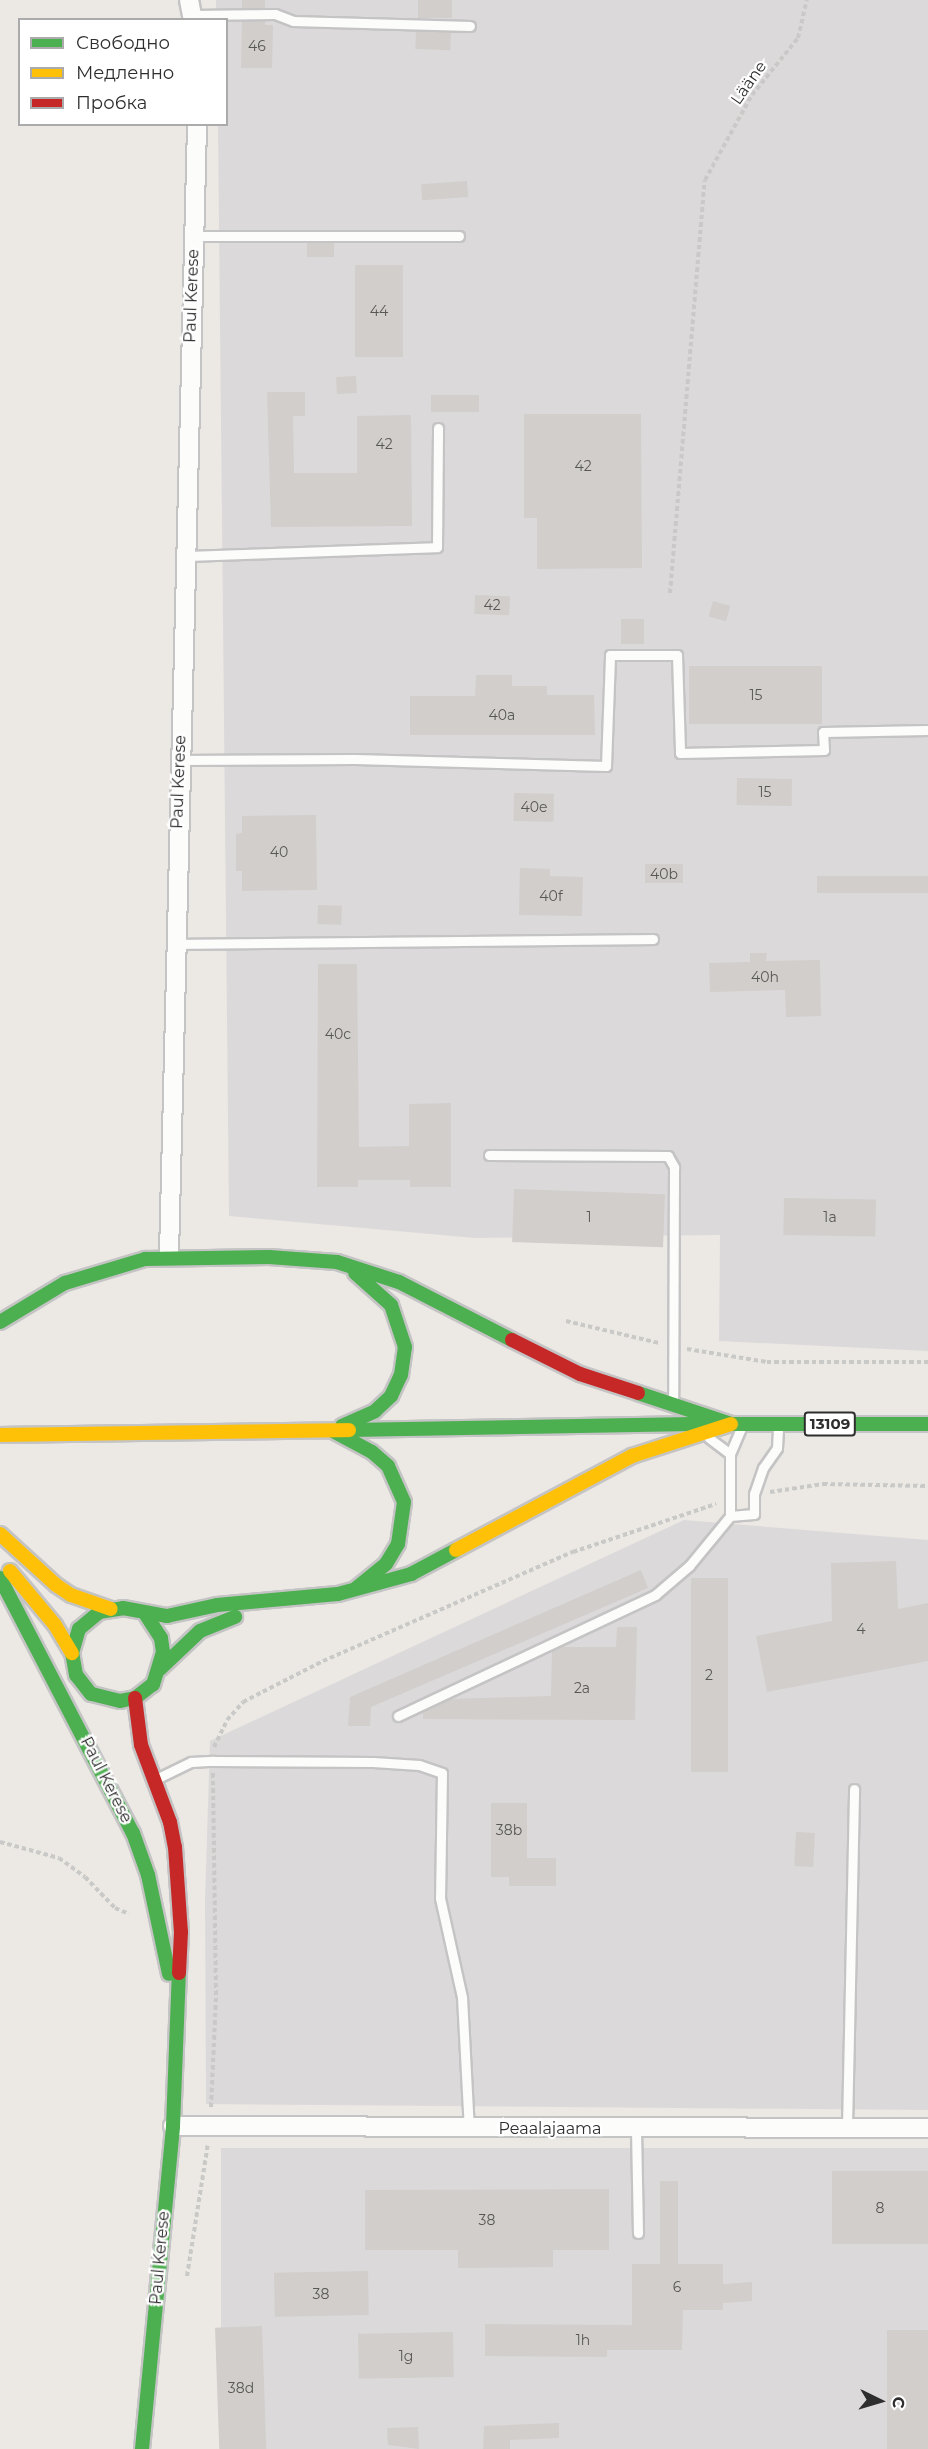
<!DOCTYPE html>
<meta charset="utf-8">
<style>
body{margin:0}
#map{position:relative;width:928px;height:2449px;overflow:hidden;background:#ece8e4;font-family:Montserrat,sans-serif}
div>[style]{position:absolute}
[style*='--x']{left:calc(var(--x)*1px);top:calc(var(--y)*1px);width:calc(var(--w)*1px);rotate:calc(var(--a)*1deg)}
.industrial>*{inset:0;background:#dcd9db;transform-origin:0 0}
.building>*{inset:0;background:#d1cecb;transform-origin:0 0}
.path>*{height:4px;margin-top:-2px;transform-origin:0;background:repeating-linear-gradient(90deg,#c9c9c8 0 4.5px,transparent 0 7.5px)}
.roads{filter:drop-shadow(2px 0 #c5c4c5) drop-shadow(-2px 0 #c5c4c5) drop-shadow(0 2px #c5c4c5) drop-shadow(0 -2px #c5c4c5)}
.lane>*{height:9px;margin:-4.5px;padding:0 4.5px;transform-origin:4.5px;border-radius:4.5px;background:#fcfcfb}
.street>*{height:18px;margin:-9px;padding:0 9px;transform-origin:9px;border-radius:9px;background:#fcfcfb}
.fast>*{height:14px;margin:-7px;padding:0 7px;transform-origin:7px;border-radius:7px;background:#4caf50}
.slow>*{height:14px;margin:-7px;padding:0 7px;transform-origin:7px;border-radius:7px;background:#ffc107}
.jam>*{height:14px;margin:-7px;padding:0 7px;transform-origin:7px;border-radius:7px;background:#c62828}
span{translate:-50% -50%;white-space:nowrap;text-align:center;line-height:1.15;-webkit-text-stroke:4.5px #fff;paint-order:stroke}
.number-label{font-size:14px;color:#585857}
.number-label span{-webkit-text-stroke-width:0}
.shield-label span{padding:2px 4px;background:#fff;border:2px solid;border-radius:4px;-webkit-text-stroke-width:0}
.shield-label{font-size:15px;color:#2e2e2e;font-weight:700}
.street-label{font-size:16px;color:#2e2e2e}
.legend{position:absolute;left:18px;top:18px;width:210px;height:108px;box-sizing:border-box;background:#fff;border:2px solid #ababab;margin:0;padding:8px 10px;list-style:none;font-size:18px;color:#2e2e2e}
.legend li{display:flex;align-items:center;gap:12px;height:30px}
.legend b{width:30px;border:2px solid #ababab}
.north{position:absolute;left:850px;top:2371px;width:60px;height:60px;-webkit-text-stroke:4px #fff;paint-order:stroke;rotate:95deg;font-size:16px;font-weight:700;line-height:24px;text-align:center;color:#2e2e2e}
.north::after{content:'';display:block;margin:auto;width:21px;height:27px;background:#2e2e2e;clip-path:polygon(50% 0,100% 100%,50% 72%,0 100%)}
</style>
<div id="map">
<div class="industrial">
<div style="clip-path:polygon(216px 0,928px 0,928px 1351px,719px 1341px,720px 1235px,475px 1238px,229px 1216px,218px 125px,226px 124px,226px 20px,216px 19px)"></div>
<div style="clip-path:polygon(684px 1520px,928px 1540px,928px 2110px,206px 2104px,205px 1900px,210px 1741px)"></div>
<div style="left:221px;top:2148px;width:707px;height:302px"></div>
</div>
<div class="building">
<div style="left:242px;top:0;width:23px;height:8px"></div>
<div style="left:418px;top:0;width:34px;height:18px"></div>
<div style="clip-path:polygon(242px 21px,265px 21px,265px 25px,273px 25px,272px 68px,241px 68px)"></div>
<div style="left:416px;top:31px;width:35px;height:18px;rotate:2deg"></div>
<div style="left:467px;top:181px;width:16px;height:46px;rotate:86deg"></div>
<div style="left:307px;top:243px;width:27px;height:14px"></div>
<div style="left:355px;top:265px;width:48px;height:92px"></div>
<div style="left:356px;top:376px;width:17px;height:20px;rotate:87deg"></div>
<div style="clip-path:polygon(267px 392px,305px 392px,305px 416px,293px 416px,294px 473px,357px 473px,357px 416px,411px 415px,412px 526px,271px 527px)"></div>
<div style="left:431px;top:395px;width:48px;height:17px"></div>
<div style="clip-path:polygon(524px 414px,641px 414px,642px 568px,537px 569px,537px 518px,524px 518px)"></div>
<div style="left:475px;top:595px;width:35px;height:19px;rotate:2deg"></div>
<div style="left:713px;top:601px;width:18px;height:16px;rotate:16deg"></div>
<div style="left:621px;top:619px;width:23px;height:25px"></div>
<div style="left:689px;top:666px;width:133px;height:58px"></div>
<div style="clip-path:polygon(476px 675px,512px 675px,512px 686px,547px 686px,547px 695px,594px 695px,595px 735px,410px 735px,410px 696px,475px 696px)"></div>
<div style="left:737px;top:778px;width:55px;height:27px;rotate:1deg"></div>
<div style="left:514px;top:793px;width:40px;height:28px;rotate:1deg"></div>
<div style="clip-path:polygon(316px 815px,317px 890px,242px 891px,242px 871px,236px 871px,236px 834px,242px 833px,242px 816px)"></div>
<div style="left:645px;top:864px;width:38px;height:19px"></div>
<div style="clip-path:polygon(520px 868px,550px 869px,550px 876px,583px 877px,582px 916px,519px 915px)"></div>
<div style="left:928px;top:876px;width:17px;height:111px;rotate:90deg"></div>
<div style="left:318px;top:905px;width:24px;height:19px;rotate:2deg"></div>
<div style="clip-path:polygon(750px 953px,767px 953px,766px 961px,820px 960px,821px 1016px,786px 1017px,785px 990px,710px 992px,709px 963px,750px 962px)"></div>
<div style="clip-path:polygon(318px 964px,357px 964px,359px 1147px,409px 1146px,409px 1104px,451px 1103px,451px 1187px,410px 1187px,410px 1180px,358px 1180px,358px 1187px,317px 1187px)"></div>
<div style="left:514px;top:1189px;width:151px;height:53px;rotate:2deg"></div>
<div style="left:784px;top:1198px;width:92px;height:37px;rotate:1deg"></div>
<div style="clip-path:polygon(896px 1561px,898px 1609px,928px 1603px,928px 1661px,767px 1692px,756px 1636px,832px 1621px,831px 1563px)"></div>
<div style="clip-path:polygon(641px 1570px,648px 1588px,371px 1707px,370px 1726px,348px 1726px,350px 1697px)"></div>
<div style="left:691px;top:1578px;width:37px;height:194px"></div>
<div style="clip-path:polygon(617px 1627px,637px 1627px,635px 1720px,423px 1719px,423px 1712px,449px 1699px,551px 1696px,552px 1651px,561px 1647px,616px 1647px)"></div>
<div style="clip-path:polygon(491px 1803px,527px 1803px,527px 1858px,556px 1858px,556px 1886px,509px 1886px,509px 1877px,491px 1877px)"></div>
<div style="left:796px;top:1832px;width:19px;height:34px;rotate:3deg"></div>
<div style="left:832px;top:2171px;width:96px;height:73px"></div>
<div style="clip-path:polygon(660px 2181px,678px 2181px,678px 2264px,723px 2264px,723px 2284px,752px 2282px,752px 2301px,723px 2303px,723px 2310px,683px 2310px,682px 2350px,607px 2350px,607px 2357px,485px 2356px,485px 2324px,632px 2325px,632px 2264px,660px 2264px)"></div>
<div style="clip-path:polygon(609px 2189px,609px 2250px,553px 2250px,553px 2267px,458px 2268px,458px 2250px,365px 2250px,365px 2190px)"></div>
<div style="left:368px;top:2271px;width:44px;height:94px;rotate:89deg"></div>
<div style="left:262px;top:2326px;width:123px;height:47px;rotate:88deg"></div>
<div style="left:928px;top:2330px;width:119px;height:41px;rotate:90deg"></div>
<div style="left:453px;top:2332px;width:45px;height:95px;rotate:89deg"></div>
<div style="clip-path:polygon(559px 2423px,559px 2438px,510px 2440px,510px 2449px,483px 2449px,484px 2426px)"></div>
<div style="clip-path:polygon(418px 2427px,419px 2449px,388px 2445px,387px 2428px)"></div>
</div>
<div class="path">
<div style="--x:670;--y:593;--w:414;--a:-85.2"></div>
<div style="--x:705;--y:180;--w:97;--a:-61.1"></div>
<div style="--x:752;--y:95;--w:73;--a:-51.1"></div>
<div style="--x:798;--y:38;--w:39;--a:-77"></div>
<div style="--x:566;--y:1321;--w:96;--a:13.3"></div>
<div style="--x:687;--y:1349;--w:81;--a:9.2"></div>
<div style="--x:767;--y:1362;--w:161;--a:0"></div>
<div style="--x:770;--y:1492;--w:54;--a:-8.6"></div>
<div style="--x:823;--y:1484;--w:105;--a:1.1"></div>
<div style="--x:214;--y:1747;--w:30;--a:-64"></div>
<div style="--x:227;--y:1720;--w:24;--a:-48"></div>
<div style="--x:243;--y:1702;--w:90;--a:-27.1"></div>
<div style="--x:323;--y:1661;--w:273;--a:-23.6"></div>
<div style="--x:573;--y:1552;--w:151;--a:-18.6"></div>
<div style="--x:0;--y:1842;--w:61;--a:15.2"></div>
<div style="--x:59;--y:1858;--w:32;--a:36"></div>
<div style="--x:85;--y:1877;--w:43;--a:45.9"></div>
<div style="--x:115;--y:1908;--w:15;--a:23"></div>
<div style="--x:211;--y:2107;--w:112;--a:-87.4"></div>
<div style="--x:216;--y:1995;--w:222;--a:-90.8"></div>
<div style="--x:187;--y:2276;--w:134;--a:-81"></div>
</div>
<div class="roads">
<div class="lane">
<div style="--x:192;--y:15;--w:83;--a:-0.7"></div>
<div style="--x:275;--y:14;--w:19;--a:21"></div>
<div style="--x:293;--y:21;--w:177;--a:1.6"></div>
<div style="--x:194;--y:236;--w:265;--a:0"></div>
<div style="--x:185;--y:556;--w:252;--a:-2"></div>
<div style="--x:437;--y:547;--w:119;--a:-89.5"></div>
<div style="--x:179;--y:760;--w:176;--a:-0.3"></div>
<div style="--x:355;--y:759;--w:251;--a:1.6"></div>
<div style="--x:606;--y:766;--w:111;--a:-87.9"></div>
<div style="--x:610;--y:655;--w:67;--a:0"></div>
<div style="--x:677;--y:655;--w:98;--a:88.2"></div>
<div style="--x:680;--y:753;--w:144;--a:-1.2"></div>
<div style="--x:824;--y:750;--w:18;--a:-93"></div>
<div style="--x:823;--y:732;--w:105;--a:-1.1"></div>
<div style="--x:175;--y:944;--w:478;--a:-0.6"></div>
<div style="--x:489;--y:1155;--w:179;--a:0.3"></div>
<div style="--x:668;--y:1156;--w:13;--a:61"></div>
<div style="--x:674;--y:1167;--w:232;--a:90.2"></div>
<div style="--x:709;--y:1438;--w:26;--a:37"></div>
<div style="--x:730;--y:1516;--w:24;--a:-5"></div>
<div style="--x:754;--y:1514;--w:20;--a:-90"></div>
<div style="--x:754;--y:1494;--w:28;--a:-71"></div>
<div style="--x:763;--y:1468;--w:24;--a:-55"></div>
<div style="--x:777;--y:1448;--w:18;--a:-87"></div>
<div style="--x:398;--y:1716;--w:284;--a:-25.2"></div>
<div style="--x:655;--y:1595;--w:45;--a:-40.5"></div>
<div style="--x:689;--y:1566;--w:65;--a:-50.6"></div>
<div style="--x:730;--y:1516;--w:62;--a:-90"></div>
<div style="--x:730;--y:1454;--w:26;--a:-67"></div>
<div style="--x:158;--y:1778;--w:37;--a:-26"></div>
<div style="--x:191;--y:1762;--w:22;--a:-3"></div>
<div style="--x:213;--y:1761;--w:160;--a:0.4"></div>
<div style="--x:373;--y:1762;--w:46;--a:3.7"></div>
<div style="--x:419;--y:1765;--w:24;--a:19"></div>
<div style="--x:442;--y:1773;--w:125;--a:90.9"></div>
<div style="--x:440;--y:1898;--w:101;--a:77.5"></div>
<div style="--x:462;--y:1997;--w:133;--a:87"></div>
<div style="--x:847;--y:2128;--w:339;--a:-88.8"></div>
<div style="--x:636;--y:2129;--w:104;--a:88.9"></div>
</div>
<div class="street">
<div style="--x:189;--y:0;--w:20;--a:79"></div>
<div style="--x:169;--y:1255;--w:1131;--a:-88.58"></div>
<div style="--x:173;--y:2126;--w:755;--a:0.15"></div>
</div>
<div class="fast">
<div style="--x:0;--y:1322;--w:76;--a:-31"></div>
<div style="--x:65;--y:1283;--w:84;--a:-16.7"></div>
<div style="--x:145;--y:1259;--w:124;--a:-0.9"></div>
<div style="--x:269;--y:1257;--w:68;--a:4.2"></div>
<div style="--x:337;--y:1262;--w:65;--a:17.9"></div>
<div style="--x:399;--y:1282;--w:127;--a:27.2"></div>
<div style="--x:638;--y:1393;--w:98;--a:18.4"></div>
<div style="--x:731;--y:1424;--w:197;--a:0"></div>
<div style="--x:342;--y:1426;--w:36;--a:-24"></div>
<div style="--x:375;--y:1411;--w:22;--a:-43"></div>
<div style="--x:391;--y:1396;--w:23;--a:-65"></div>
<div style="--x:401;--y:1375;--w:28;--a:-82"></div>
<div style="--x:405;--y:1347;--w:44;--a:-108.4"></div>
<div style="--x:391;--y:1305;--w:48;--a:-138.4"></div>
<div style="--x:349;--y:1430;--w:359;--a:-1"></div>
<div style="--x:333;--y:1431;--w:44;--a:28.3"></div>
<div style="--x:372;--y:1452;--w:21;--a:41"></div>
<div style="--x:388;--y:1466;--w:39;--a:66"></div>
<div style="--x:404;--y:1502;--w:42;--a:98.1"></div>
<div style="--x:398;--y:1544;--w:23;--a:121"></div>
<div style="--x:386;--y:1564;--w:38;--a:141"></div>
<div style="--x:0;--y:1578;--w:288;--a:62.5"></div>
<div style="--x:133;--y:1833;--w:45;--a:70.3"></div>
<div style="--x:148;--y:1875;--w:101;--a:78"></div>
<div style="--x:146;--y:1615;--w:27;--a:57"></div>
<div style="--x:161;--y:1638;--w:14;--a:82"></div>
<div style="--x:163;--y:1652;--w:34;--a:107"></div>
<div style="--x:153;--y:1684;--w:23;--a:142"></div>
<div style="--x:135;--y:1698;--w:15;--a:169"></div>
<div style="--x:120;--y:1701;--w:30;--a:-166"></div>
<div style="--x:91;--y:1694;--w:24;--a:-128"></div>
<div style="--x:76;--y:1675;--w:22;--a:-100"></div>
<div style="--x:72;--y:1653;--w:25;--a:-74"></div>
<div style="--x:79;--y:1629;--w:26;--a:-40"></div>
<div style="--x:99;--y:1612;--w:24;--a:-9"></div>
<div style="--x:123;--y:1608;--w:45;--a:10.3"></div>
<div style="--x:167;--y:1616;--w:51;--a:-12.4"></div>
<div style="--x:217;--y:1605;--w:121;--a:-5.2"></div>
<div style="--x:338;--y:1594;--w:76;--a:-15.3"></div>
<div style="--x:411;--y:1574;--w:51;--a:-28.1"></div>
<div style="--x:160;--y:1669;--w:55;--a:-43.5"></div>
<div style="--x:200;--y:1631;--w:38;--a:-22"></div>
<div style="--x:142;--y:2449;--w:324;--a:-84.5"></div>
<div style="--x:173;--y:2126;--w:153;--a:-87.8"></div>
</div>
<div class="slow">
<div style="--x:0;--y:1435;--w:349;--a:-0.8"></div>
<div style="--x:0;--y:1534;--w:76;--a:42.3"></div>
<div style="--x:56;--y:1585;--w:18;--a:34"></div>
<div style="--x:71;--y:1595;--w:42;--a:19.3"></div>
<div style="--x:456;--y:1550;--w:200;--a:-28.1"></div>
<div style="--x:632;--y:1456;--w:104;--a:-17.9"></div>
<div style="--x:10;--y:1571;--w:70;--a:50.2"></div>
<div style="--x:55;--y:1625;--w:33;--a:59"></div>
</div>
<div class="jam">
<div style="--x:512;--y:1340;--w:76;--a:26.6"></div>
<div style="--x:580;--y:1374;--w:61;--a:18.1"></div>
<div style="--x:135;--y:1698;--w:47;--a:82.7"></div>
<div style="--x:141;--y:1745;--w:82;--a:69.4"></div>
<div style="--x:170;--y:1822;--w:25;--a:79"></div>
<div style="--x:175;--y:1847;--w:85;--a:86"></div>
<div style="--x:181;--y:1932;--w:41;--a:92.8"></div>
</div>
</div>
<div class="number-label">
<span style="left:257px;top:46px">46</span>
<span style="left:379px;top:311px">44</span>
<span style="left:384px;top:444px">42</span>
<span style="left:583px;top:466px">42</span>
<span style="left:492px;top:605px">42</span>
<span style="left:756px;top:695px">15</span>
<span style="left:502px;top:715px">40a</span>
<span style="left:765px;top:792px">15</span>
<span style="left:534px;top:807px">40e</span>
<span style="left:279px;top:852px">40</span>
<span style="left:664px;top:874px">40b</span>
<span style="left:551px;top:896px">40f</span>
<span style="left:765px;top:977px">40h</span>
<span style="left:338px;top:1034px">40c</span>
<span style="left:589px;top:1217px">1</span>
<span style="left:830px;top:1217px">1a</span>
<span style="left:861px;top:1629px">4</span>
<span style="left:709px;top:1675px">2</span>
<span style="left:582px;top:1688px">2a</span>
<span style="left:509px;top:1830px">38b</span>
<span style="left:880px;top:2208px">8</span>
<span style="left:487px;top:2220px">38</span>
<span style="left:677px;top:2287px">6</span>
<span style="left:321px;top:2294px">38</span>
<span style="left:583px;top:2340px">1h</span>
<span style="left:406px;top:2356px">1g</span>
<span style="left:241px;top:2388px">38d</span>
</div>
<div class="shield-label">
<span style="left:830px;top:1424px">13109</span>
</div>
<div class="street-label">
<span style="left:749px;top:83px;rotate:-55deg">Lääne</span>
<span style="left:192px;top:296px;rotate:-88deg">Paul Kerese</span>
<span style="left:179px;top:782px;rotate:-88deg">Paul Kerese</span>
<span style="left:106px;top:1780px;rotate:63deg">Paul Kerese</span>
<span style="left:550px;top:2129px">Peaalajaama</span>
<span style="left:160px;top:2258px;rotate:-85deg">Paul Kerese</span>
</div>
<ul class="legend">
<li><b style="height:8px;background:#4caf50"></b>Свободно</li>
<li><b style="height:8px;background:#ffc107"></b>Медленно</li>
<li><b style="height:8px;background:#c62828"></b>Пробка</li>
</ul>
<div class="north">С</div>
</div>
